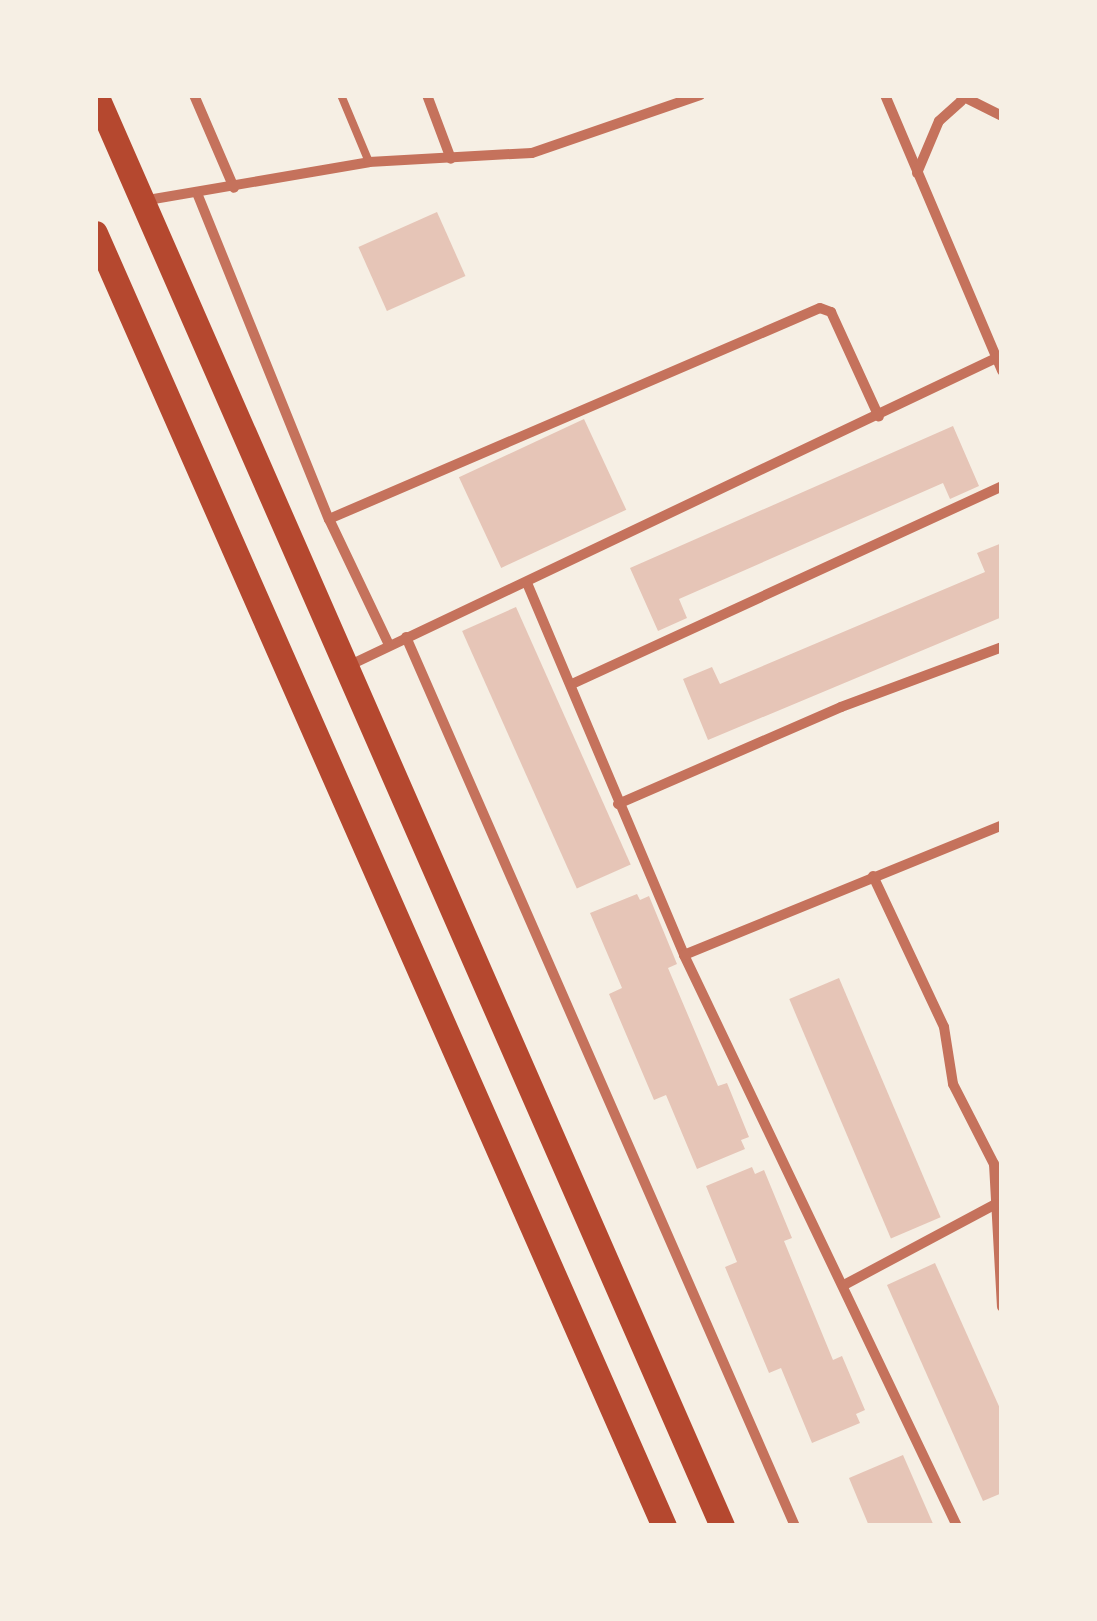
<!DOCTYPE html>
<style>
body{margin:0}
#map{position:relative;width:1097px;height:1621px;overflow:hidden;background:#f6efe4;font-family:"Alegreya Sans",sans-serif}
div>[style]{position:absolute}
[style*='--x']{left:calc(var(--x)*1px);top:calc(var(--y)*1px);width:calc(var(--w)*1px);rotate:calc(var(--a)*1deg)}
.building>*{inset:0;background:#e6c5b7;transform-origin:0 0}
.service>*{height:8px;margin:-4px;padding:0 4px;transform-origin:4px;border-radius:4px;background:#c5725c}
.minor>*{height:10px;margin:-5px;padding:0 5px;transform-origin:5px;border-radius:5px;background:#c5725c}
.trunk>*{height:25px;margin:-12.5px;padding:0 12.5px;transform-origin:12.5px;border-radius:12.5px;background:#b5482f}
span{translate:-50% -50%;white-space:nowrap;text-align:center;line-height:1.15;-webkit-text-stroke:10px #f6efe4;paint-order:stroke}
.frame{position:absolute;inset:0;border:98px solid #f6efe4;pointer-events:none}
</style>
<div id="map">
<div class="building">
<div style="left:437px;top:212px;width:70px;height:86px;rotate:66deg"></div>
<div style="left:584px;top:419px;width:100px;height:138px;rotate:65deg"></div>
<div style="clip-path:polygon(953px 426px,979px 486px,950px 499px,943px 483px,679px 599px,687px 618px,658px 631px,630px 568px)"></div>
<div style="clip-path:polygon(1002px 543px,1002px 617px,708px 740px,683px 679px,712px 667px,720px 684px,985px 572px,977px 553px)"></div>
<div style="left:516px;top:607px;width:282px;height:59px;rotate:66deg"></div>
<div style="clip-path:polygon(637px 894px,640px 900px,649px 896px,677px 964px,668px 968px,718px 1086px,727px 1083px,749px 1137px,741px 1140px,745px 1149px,697px 1169px,666px 1095px,654px 1100px,609px 994px,622px 988px,590px 913px)"></div>
<div style="left:839px;top:978px;width:260px;height:54px;rotate:67deg"></div>
<div style="clip-path:polygon(752px 1167px,755px 1174px,764px 1170px,792px 1238px,784px 1241px,833px 1360px,842px 1356px,865px 1410px,856px 1414px,860px 1423px,812px 1443px,781px 1368px,769px 1373px,725px 1267px,737px 1262px,706px 1186px)"></div>
<div style="clip-path:polygon(935px 1263px,1002px 1413px,1002px 1493px,983px 1501px,887px 1285px)"></div>
<div style="clip-path:polygon(903px 1455px,934px 1526px,869px 1526px,849px 1478px)"></div>
</div>
<div class="service">
<div style="--x:341;--y:95;--w:73;--a:67.3"></div>
</div>
<div class="minor">
<div style="--x:194;--y:95;--w:101;--a:66.7"></div>
<div style="--x:427;--y:95;--w:68;--a:69.4"></div>
<div style="--x:885;--y:95;--w:300;--a:67"></div>
<div style="--x:960;--y:95;--w:47;--a:26.6"></div>
<div style="--x:917;--y:173;--w:56;--a:-67.1"></div>
<div style="--x:939;--y:121;--w:30;--a:-42"></div>
<div style="--x:197;--y:193;--w:352;--a:68"></div>
<div style="--x:329;--y:519;--w:140;--a:64.5"></div>
<div style="--x:142;--y:201;--w:230;--a:-9.7"></div>
<div style="--x:369;--y:162;--w:163;--a:-3.2"></div>
<div style="--x:532;--y:153;--w:178;--a:-19"></div>
<div style="--x:329;--y:519;--w:534;--a:-23.25"></div>
<div style="--x:820;--y:308;--w:12;--a:20"></div>
<div style="--x:831;--y:312;--w:115;--a:65.4"></div>
<div style="--x:527;--y:583;--w:404;--a:67.1"></div>
<div style="--x:684;--y:955;--w:633;--a:64.45"></div>
<div style="--x:406;--y:637;--w:970;--a:66.37"></div>
<div style="--x:348;--y:666;--w:717;--a:-25.42"></div>
<div style="--x:572;--y:684;--w:473;--a:-24.7"></div>
<div style="--x:618;--y:804;--w:243;--a:-23.5"></div>
<div style="--x:841;--y:707;--w:172;--a:-20.4"></div>
<div style="--x:873;--y:876;--w:167;--a:64.8"></div>
<div style="--x:944;--y:1027;--w:58;--a:81"></div>
<div style="--x:953;--y:1084;--w:90;--a:62.9"></div>
<div style="--x:994;--y:1164;--w:143;--a:86.8"></div>
<div style="--x:684;--y:955;--w:344;--a:-22.2"></div>
<div style="--x:844;--y:1285;--w:172;--a:-28.1"></div>
</div>
<div class="trunk">
<div style="--x:96;--y:95;--w:1562;--a:66.37"></div>
<div style="--x:95;--y:233;--w:1413;--a:66.25"></div>
</div>
<div class="frame"></div>
</div>
